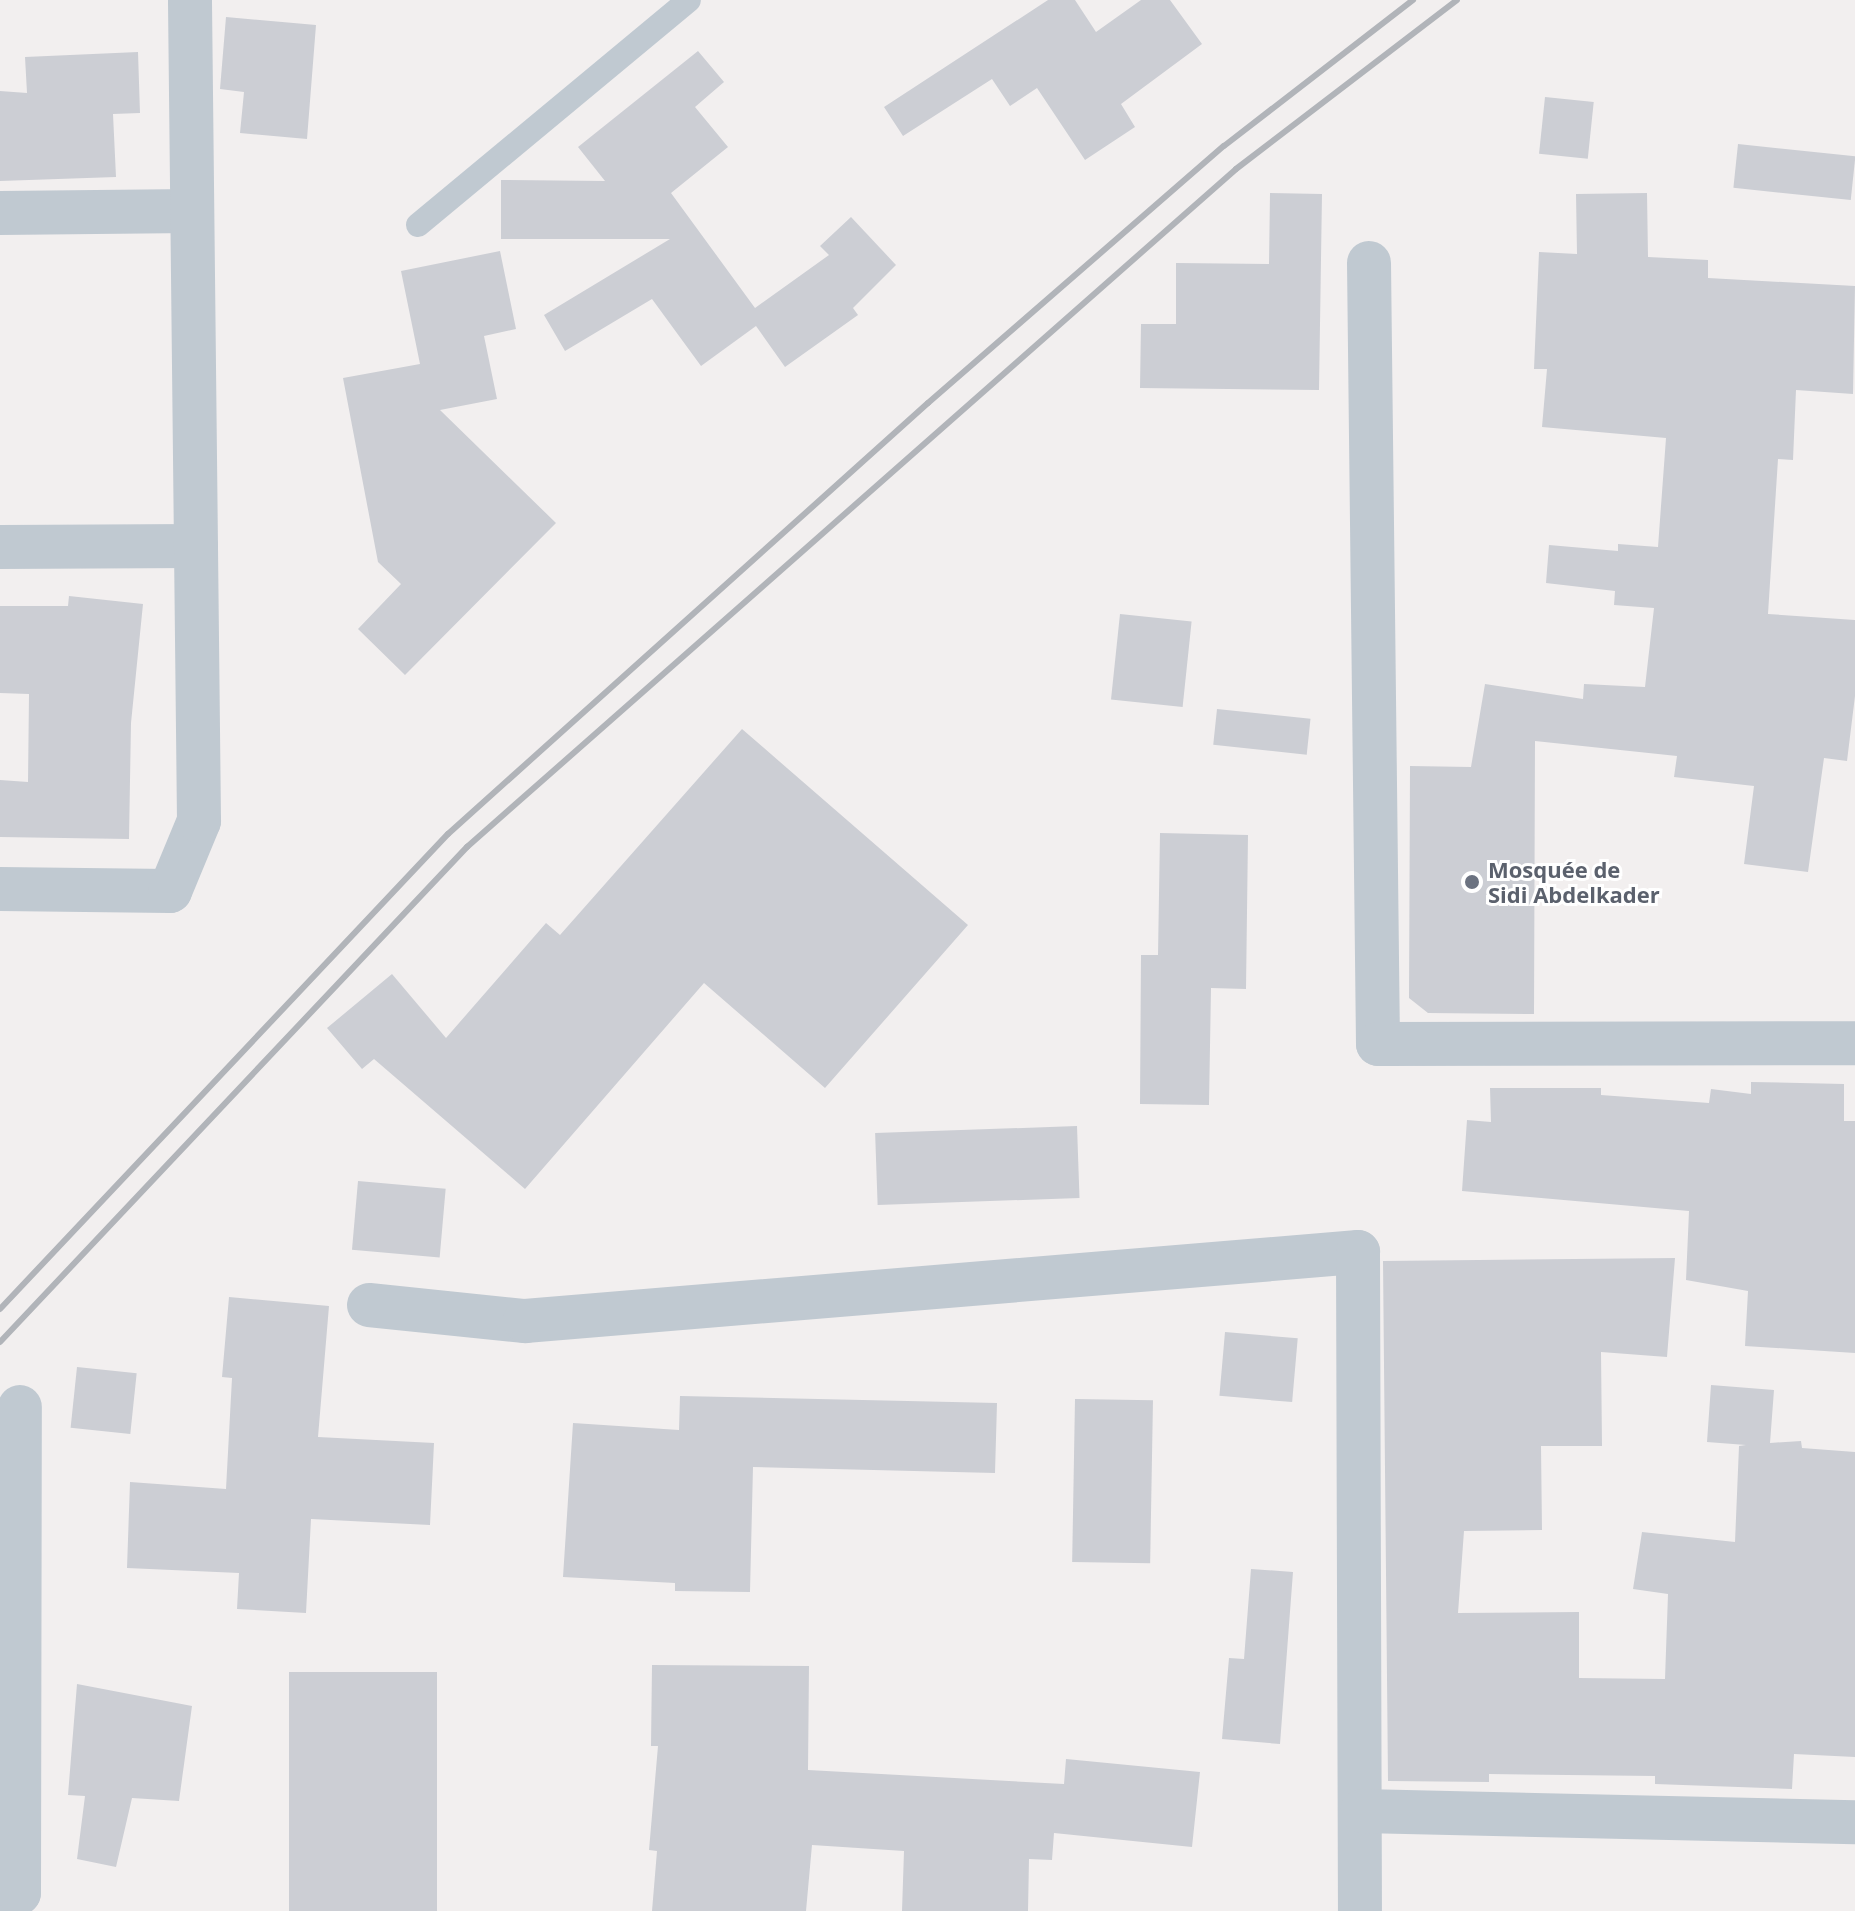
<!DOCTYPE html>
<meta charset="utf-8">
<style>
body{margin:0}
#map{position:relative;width:1855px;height:1911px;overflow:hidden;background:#f2efef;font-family:"Open Sans",sans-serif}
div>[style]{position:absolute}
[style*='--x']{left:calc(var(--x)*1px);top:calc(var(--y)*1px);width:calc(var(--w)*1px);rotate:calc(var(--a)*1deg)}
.building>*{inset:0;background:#ccced4;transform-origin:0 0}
.service>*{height:24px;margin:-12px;padding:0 12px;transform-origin:12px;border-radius:12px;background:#c0c9d1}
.minor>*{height:44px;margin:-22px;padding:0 22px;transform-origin:22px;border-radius:22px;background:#c0c9d1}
.rail>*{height:6px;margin:-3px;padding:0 3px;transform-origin:3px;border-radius:3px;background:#b1b4b9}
.dots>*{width:22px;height:22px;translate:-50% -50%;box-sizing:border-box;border:4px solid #fff;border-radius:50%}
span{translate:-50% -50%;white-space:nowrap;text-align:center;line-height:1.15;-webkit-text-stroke:6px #fff;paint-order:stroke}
.worship-label{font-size:22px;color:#5b616d;font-weight:700}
.left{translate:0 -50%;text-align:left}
</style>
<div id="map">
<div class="building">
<div style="clip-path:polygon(1048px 0,1075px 0,1096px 32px,1141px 0,1170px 0,1202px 44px,1121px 104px,1135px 127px,1085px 160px,1037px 88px,1010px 106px,992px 79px,903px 136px,884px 107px)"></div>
<div style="clip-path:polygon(226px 17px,316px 25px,307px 139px,240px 133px,244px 92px,220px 89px)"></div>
<div style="clip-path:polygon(698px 51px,724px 82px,695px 107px,728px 147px,671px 193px,755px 308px,829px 255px,820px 246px,851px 217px,896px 265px,853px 308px,858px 315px,785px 367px,756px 326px,701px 366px,652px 299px,565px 351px,544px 315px,670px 239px,501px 239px,501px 180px,605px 181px,578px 147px)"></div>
<div style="clip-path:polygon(138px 52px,140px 113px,113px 114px,116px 177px,0 181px,0 91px,27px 93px,25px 57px)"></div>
<div style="left:1545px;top:97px;width:49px;height:57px;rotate:6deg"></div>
<div style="left:1738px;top:144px;width:118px;height:44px;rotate:6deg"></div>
<div style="clip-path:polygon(1270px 193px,1322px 194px,1319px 390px,1140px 388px,1141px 324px,1176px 324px,1176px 263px,1269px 264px)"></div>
<div style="clip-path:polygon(1647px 193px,1648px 257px,1708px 260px,1708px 278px,1855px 286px,1853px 394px,1796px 390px,1793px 460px,1778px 459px,1768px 614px,1855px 620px,1855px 696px,1847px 761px,1824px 758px,1808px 872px,1744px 864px,1754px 786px,1674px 777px,1677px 756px,1535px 741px,1534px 1014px,1428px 1013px,1409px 998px,1410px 766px,1471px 767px,1485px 684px,1583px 699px,1584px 684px,1645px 687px,1654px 608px,1614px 605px,1615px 591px,1546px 583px,1549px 545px,1618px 551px,1618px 544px,1658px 547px,1666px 438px,1542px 427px,1547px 369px,1534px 369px,1539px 252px,1577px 254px,1576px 194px)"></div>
<div style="clip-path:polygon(500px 251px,516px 329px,484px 336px,497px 399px,440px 410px,556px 523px,405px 675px,358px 629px,401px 584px,378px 562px,343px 378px,420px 364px,401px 271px)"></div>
<div style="clip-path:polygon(69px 596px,143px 604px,131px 723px,129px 839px,0 837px,0 780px,28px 782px,29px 694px,0 693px,0 606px,68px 606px)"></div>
<div style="left:1120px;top:614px;width:72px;height:86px;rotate:6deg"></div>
<div style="left:1217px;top:709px;width:94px;height:36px;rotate:6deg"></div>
<div style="clip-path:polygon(742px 729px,968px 925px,825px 1088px,704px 983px,525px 1189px,374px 1059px,362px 1069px,327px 1028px,392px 974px,446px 1038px,546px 923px,560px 935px)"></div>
<div style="clip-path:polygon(1160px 833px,1248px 835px,1246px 989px,1211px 988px,1209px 1105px,1140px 1104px,1141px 955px,1158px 955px)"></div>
<div style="clip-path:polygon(1751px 1082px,1844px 1084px,1844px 1121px,1855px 1121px,1855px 1353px,1745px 1346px,1748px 1291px,1686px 1280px,1689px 1211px,1462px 1191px,1467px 1120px,1491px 1122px,1490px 1088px,1601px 1088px,1601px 1095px,1709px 1103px,1711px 1089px,1751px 1094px)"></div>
<div style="left:1077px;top:1126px;width:72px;height:202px;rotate:88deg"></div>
<div style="left:358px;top:1181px;width:88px;height:69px;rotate:5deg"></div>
<div style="clip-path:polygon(1675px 1258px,1667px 1357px,1601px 1352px,1602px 1446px,1541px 1446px,1542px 1530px,1464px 1531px,1458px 1613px,1579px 1612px,1579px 1678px,1665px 1679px,1668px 1594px,1633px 1589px,1642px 1532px,1735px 1542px,1739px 1446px,1746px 1445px,1707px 1442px,1711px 1385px,1774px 1390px,1770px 1443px,1801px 1441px,1802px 1448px,1855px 1452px,1855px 1757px,1794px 1754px,1792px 1789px,1655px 1784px,1655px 1776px,1489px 1774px,1489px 1782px,1388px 1781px,1383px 1261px)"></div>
<div style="clip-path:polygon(229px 1297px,329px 1306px,318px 1437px,434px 1443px,430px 1525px,311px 1519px,306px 1613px,237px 1609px,239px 1573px,127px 1568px,130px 1482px,226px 1489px,232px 1378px,222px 1377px)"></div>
<div style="left:1225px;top:1332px;width:73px;height:64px;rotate:5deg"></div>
<div style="left:77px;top:1367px;width:60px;height:61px;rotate:6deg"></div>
<div style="clip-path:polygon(680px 1396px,997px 1403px,995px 1473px,753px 1467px,750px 1592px,675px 1591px,675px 1583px,563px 1577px,573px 1423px,679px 1430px)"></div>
<div style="left:1075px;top:1399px;width:78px;height:163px;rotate:1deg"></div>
<div style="clip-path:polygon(1251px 1569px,1293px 1572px,1280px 1744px,1222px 1739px,1229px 1658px,1244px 1659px)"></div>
<div style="clip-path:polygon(652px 1665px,809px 1666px,808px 1770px,1064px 1784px,1066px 1759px,1200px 1772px,1192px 1847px,1054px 1833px,1052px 1860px,1029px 1859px,1028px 1911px,902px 1911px,904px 1851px,812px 1845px,806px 1911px,652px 1911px,657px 1851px,649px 1850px,658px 1746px,651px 1746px)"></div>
<div style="left:289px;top:1672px;width:148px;height:239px"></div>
<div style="clip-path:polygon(77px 1684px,192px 1706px,179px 1801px,132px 1798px,116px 1867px,77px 1859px,85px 1796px,68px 1795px)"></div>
</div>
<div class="service">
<div style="--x:418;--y:225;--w:352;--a:-39.7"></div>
</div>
<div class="minor">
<div style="--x:0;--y:213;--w:192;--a:-0.6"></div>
<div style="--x:1369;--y:263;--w:781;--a:89.34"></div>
<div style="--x:1378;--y:1044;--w:477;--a:-0.1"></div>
<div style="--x:0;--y:547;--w:196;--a:-0.3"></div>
<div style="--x:0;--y:889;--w:170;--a:0.7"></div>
<div style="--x:170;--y:891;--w:76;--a:-67.5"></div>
<div style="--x:199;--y:821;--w:821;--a:-90.63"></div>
<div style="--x:369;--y:1305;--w:157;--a:5.9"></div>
<div style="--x:525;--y:1321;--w:836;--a:-4.74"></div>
<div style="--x:1358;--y:1252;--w:659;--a:89.83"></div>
<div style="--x:1362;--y:1811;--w:493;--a:1.3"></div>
<div style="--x:0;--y:1895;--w:19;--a:-6"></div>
<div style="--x:19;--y:1893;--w:486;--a:-89.9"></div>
</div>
<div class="rail">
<div style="--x:0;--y:1309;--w:653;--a:-46.68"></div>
<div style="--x:448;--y:834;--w:645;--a:-41.92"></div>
<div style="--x:928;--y:403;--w:392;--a:-41"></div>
<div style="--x:1224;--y:146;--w:239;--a:-37.7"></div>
<div style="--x:0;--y:1342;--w:681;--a:-46.67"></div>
<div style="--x:467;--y:847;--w:1025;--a:-41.4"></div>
<div style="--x:1236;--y:169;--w:278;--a:-37.4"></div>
</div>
<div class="dots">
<div style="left:1472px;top:882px;background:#6b7280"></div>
</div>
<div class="worship-label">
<span class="left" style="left:1488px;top:882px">Mosquée de<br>Sidi Abdelkader</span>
</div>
</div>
